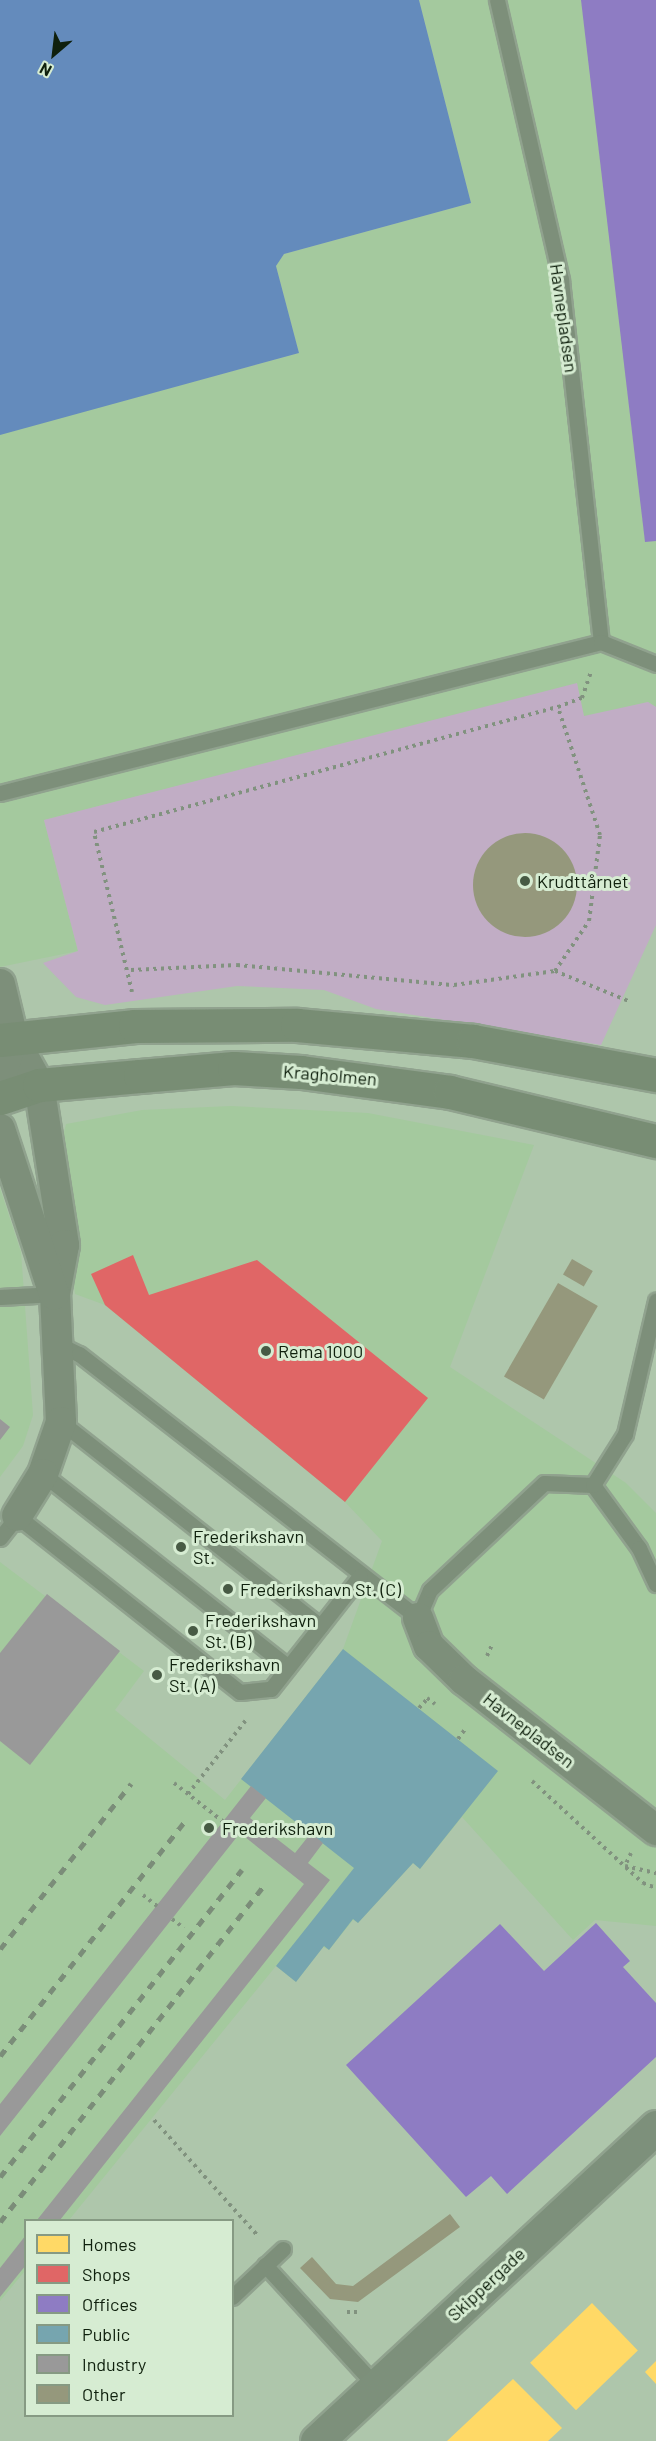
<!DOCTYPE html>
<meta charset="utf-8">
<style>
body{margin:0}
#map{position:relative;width:656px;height:2441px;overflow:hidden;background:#aec6ab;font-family:Barlow,sans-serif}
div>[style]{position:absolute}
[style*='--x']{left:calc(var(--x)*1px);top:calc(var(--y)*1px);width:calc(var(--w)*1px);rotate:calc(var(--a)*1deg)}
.built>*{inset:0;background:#a4c99e}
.green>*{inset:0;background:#c1adc5}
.water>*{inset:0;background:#648bbc}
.homes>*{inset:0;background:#ffd966;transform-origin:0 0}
.shops>*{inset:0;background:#e06666}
.offices>*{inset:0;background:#8e7cc3}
.public>*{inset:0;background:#76a5af}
.industry>*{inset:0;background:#999}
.building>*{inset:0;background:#95987c;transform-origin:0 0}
.round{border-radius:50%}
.path>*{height:4px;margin-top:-2px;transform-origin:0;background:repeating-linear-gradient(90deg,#81927f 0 3px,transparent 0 7.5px)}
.roads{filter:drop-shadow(2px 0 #90a28e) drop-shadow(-2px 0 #90a28e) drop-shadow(0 2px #90a28e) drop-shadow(0 -2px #90a28e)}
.lane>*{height:15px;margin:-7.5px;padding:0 7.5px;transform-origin:7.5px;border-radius:7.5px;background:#7d8f7a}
.street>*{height:30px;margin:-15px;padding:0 15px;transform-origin:15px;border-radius:15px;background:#7d8f7a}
.secondary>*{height:33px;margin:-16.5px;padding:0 16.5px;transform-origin:16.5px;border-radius:16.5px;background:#788d74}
.primary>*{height:33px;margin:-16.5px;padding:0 16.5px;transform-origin:16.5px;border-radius:16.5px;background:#7d907b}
.rail>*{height:4.5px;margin-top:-2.25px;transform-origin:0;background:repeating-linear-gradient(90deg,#7b8d79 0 8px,transparent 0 16px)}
.dots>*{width:16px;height:16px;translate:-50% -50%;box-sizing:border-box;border:3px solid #d6ecd2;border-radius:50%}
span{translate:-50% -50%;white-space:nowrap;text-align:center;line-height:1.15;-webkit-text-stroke:6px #d6ecd2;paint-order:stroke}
.street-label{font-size:18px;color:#0f200d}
.poi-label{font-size:18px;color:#0f200d}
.left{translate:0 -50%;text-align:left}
.legend{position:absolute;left:24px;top:2219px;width:210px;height:198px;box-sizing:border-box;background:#d6ecd2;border:2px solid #869a83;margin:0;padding:8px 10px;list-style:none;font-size:18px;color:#0f200d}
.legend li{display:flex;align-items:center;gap:12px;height:30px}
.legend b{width:30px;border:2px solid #869a83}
.north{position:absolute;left:24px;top:24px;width:60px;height:60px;-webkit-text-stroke:4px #d6ecd2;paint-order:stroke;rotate:208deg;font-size:16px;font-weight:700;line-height:24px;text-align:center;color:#0f200d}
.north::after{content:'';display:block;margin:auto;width:21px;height:27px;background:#0f200d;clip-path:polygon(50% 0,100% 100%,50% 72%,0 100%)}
</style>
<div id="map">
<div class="built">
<div style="clip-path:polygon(419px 0,656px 0,656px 707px,648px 702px,584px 717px,577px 684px,44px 820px,78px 951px,0 967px,0 434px,299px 353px,276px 266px,284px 254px,471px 203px)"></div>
<div style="clip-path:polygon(231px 1106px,368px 1113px,534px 1145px,450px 1367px,626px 1483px,656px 1513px,656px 1926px,595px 1920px,573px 1940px,462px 1817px,420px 1869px,413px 1863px,358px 1923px,353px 1920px,329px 1950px,323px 1947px,296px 1982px,276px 1966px,69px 2220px,26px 2220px,25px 2271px,0 2301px,0 1562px,144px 1671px,115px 1710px,225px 1800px,343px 1649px,382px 1541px,345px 1502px,105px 1305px,75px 1294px,60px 1149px,66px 1124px,142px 1110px)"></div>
<div style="clip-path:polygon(0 1188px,21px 1252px,33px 1415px,23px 1446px,0 1477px)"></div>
</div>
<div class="green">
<div style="clip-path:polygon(577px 683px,584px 716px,648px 702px,656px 707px,656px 925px,601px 1045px,376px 1009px,324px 990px,237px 986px,105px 1005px,76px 997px,43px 963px,78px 951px,44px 820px)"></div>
</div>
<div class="water">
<div style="clip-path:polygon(0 0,419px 0,471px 203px,284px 254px,276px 266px,299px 353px,0 435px)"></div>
</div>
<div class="homes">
<div style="left:592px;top:2303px;width:66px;height:86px;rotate:46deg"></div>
<div style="clip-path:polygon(656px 2361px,656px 2384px,645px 2372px)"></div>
<div style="clip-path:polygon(513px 2379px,562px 2428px,548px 2441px,447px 2441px)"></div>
</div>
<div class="shops">
<div style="clip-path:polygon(133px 1255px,149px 1295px,257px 1260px,428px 1398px,345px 1502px,105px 1305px,91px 1274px)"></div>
</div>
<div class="offices">
<div style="clip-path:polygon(581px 0,656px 0,656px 541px,645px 542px)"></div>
<div style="clip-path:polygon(596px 1923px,630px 1961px,623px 1967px,656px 2003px,656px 2057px,507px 2194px,491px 2176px,466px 2197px,346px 2065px,500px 1924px,544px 1971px)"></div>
</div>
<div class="public">
<div style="clip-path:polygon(343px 1649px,498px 1771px,420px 1869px,413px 1863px,358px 1923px,353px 1919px,329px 1950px,324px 1946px,296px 1982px,276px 1966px,354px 1868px,241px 1779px)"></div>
</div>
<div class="industry">
<div style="clip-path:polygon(0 1419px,10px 1427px,0 1440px)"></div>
<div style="clip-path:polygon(47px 1594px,120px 1651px,30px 1765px,0 1741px,0 1653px)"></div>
<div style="clip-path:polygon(251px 1786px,266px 1798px,250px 1818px,295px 1853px,311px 1833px,323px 1843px,308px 1863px,330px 1880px,60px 2220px,37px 2220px,304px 1884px,240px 1833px,0 2136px,0 2104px)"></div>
<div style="clip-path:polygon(26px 2235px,26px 2265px,0 2297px,0 2268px)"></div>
</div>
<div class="building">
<div class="round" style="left:473px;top:833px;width:104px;height:104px"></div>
<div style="left:572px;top:1259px;width:24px;height:18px;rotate:30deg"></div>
<div style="left:558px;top:1283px;width:46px;height:108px;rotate:30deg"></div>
<div style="clip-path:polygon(450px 2214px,460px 2227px,358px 2302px,330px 2299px,300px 2268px,312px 2257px,336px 2284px,353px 2286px)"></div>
</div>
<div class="path">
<div style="--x:131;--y:970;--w:106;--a:-2.7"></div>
<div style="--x:237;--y:965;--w:218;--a:5.3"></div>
<div style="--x:454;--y:985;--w:102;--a:-7.9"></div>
<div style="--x:555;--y:971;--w:82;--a:22.2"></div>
<div style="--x:555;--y:971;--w:60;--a:-55.8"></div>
<div style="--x:589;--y:921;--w:87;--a:-82.7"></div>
<div style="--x:600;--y:835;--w:135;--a:-108.2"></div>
<div style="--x:132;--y:992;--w:164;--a:-103.4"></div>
<div style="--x:94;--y:832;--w:481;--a:-15.1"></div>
<div style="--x:558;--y:707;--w:26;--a:-21"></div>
<div style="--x:582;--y:698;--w:28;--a:-71"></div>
<div style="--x:487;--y:1656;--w:12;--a:-66"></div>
<div style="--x:427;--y:1698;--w:10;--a:37"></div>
<div style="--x:419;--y:1708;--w:13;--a:-48"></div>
<div style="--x:458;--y:1739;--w:14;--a:-54"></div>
<div style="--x:532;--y:1781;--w:151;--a:42.6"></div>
<div style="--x:643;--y:1883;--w:14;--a:21"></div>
<div style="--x:174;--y:1783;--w:71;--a:38.2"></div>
<div style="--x:188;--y:1794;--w:94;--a:-51.9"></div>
<div style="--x:631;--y:1853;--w:14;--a:115"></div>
<div style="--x:625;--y:1866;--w:32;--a:13"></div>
<div style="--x:143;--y:1895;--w:18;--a:38"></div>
<div style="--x:172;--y:1919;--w:15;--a:37"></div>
<div style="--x:154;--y:2120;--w:156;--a:48.1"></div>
<div style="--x:347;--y:2312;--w:14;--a:0"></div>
</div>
<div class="roads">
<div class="lane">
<div style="--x:497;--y:0;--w:287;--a:77.1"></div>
<div style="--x:561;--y:280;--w:364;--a:83.7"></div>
<div style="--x:0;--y:793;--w:620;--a:-14.1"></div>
<div style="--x:601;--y:642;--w:59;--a:21.8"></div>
<div style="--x:0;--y:1297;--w:55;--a:-3.1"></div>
<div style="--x:56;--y:1343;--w:25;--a:26"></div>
<div style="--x:79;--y:1354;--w:430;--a:37.9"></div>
<div style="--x:418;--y:1618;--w:30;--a:-67"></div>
<div style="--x:430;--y:1590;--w:156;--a:-43.2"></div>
<div style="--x:544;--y:1483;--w:49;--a:2.3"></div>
<div style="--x:593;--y:1485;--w:78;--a:53.9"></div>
<div style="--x:639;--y:1548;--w:40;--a:65"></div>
<div style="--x:61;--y:1422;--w:330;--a:38.2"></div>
<div style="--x:43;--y:1474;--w:312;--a:38.2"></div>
<div style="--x:593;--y:1485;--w:60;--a:-57.9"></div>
<div style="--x:625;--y:1434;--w:137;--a:-76.9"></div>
<div style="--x:0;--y:1538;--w:28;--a:-52"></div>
<div style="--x:17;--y:1516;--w:284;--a:38.3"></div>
<div style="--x:240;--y:1692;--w:31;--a:-6"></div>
<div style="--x:271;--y:1689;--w:144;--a:-51.8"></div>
<div style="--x:265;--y:2265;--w:164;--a:47.5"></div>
<div style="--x:232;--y:2297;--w:70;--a:-43.3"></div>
</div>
<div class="street">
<div style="--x:0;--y:984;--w:56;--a:76.5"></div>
<div style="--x:13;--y:1038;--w:54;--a:61"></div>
<div style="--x:39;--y:1085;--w:162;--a:81.1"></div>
<div style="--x:64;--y:1245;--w:50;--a:100.4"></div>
<div style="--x:55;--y:1294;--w:128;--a:87.3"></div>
<div style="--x:61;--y:1422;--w:55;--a:109.1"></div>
<div style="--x:43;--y:1474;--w:49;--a:121.8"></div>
<div style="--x:0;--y:1079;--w:43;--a:-72.4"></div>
<div style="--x:0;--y:1129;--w:174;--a:71.9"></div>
<div style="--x:418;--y:1618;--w:30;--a:69"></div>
<div style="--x:429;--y:1646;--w:49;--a:44.2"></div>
<div style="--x:464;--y:1680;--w:244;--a:38"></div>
</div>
<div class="secondary">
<div style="--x:0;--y:1040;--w:136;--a:-5.9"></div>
<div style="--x:135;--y:1026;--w:162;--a:-0.4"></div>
<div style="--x:297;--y:1025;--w:177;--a:5.2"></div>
<div style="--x:473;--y:1041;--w:186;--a:10.5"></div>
<div style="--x:0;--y:1098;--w:41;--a:-18.4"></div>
<div style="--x:39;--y:1085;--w:101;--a:-5.1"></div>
<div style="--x:140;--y:1076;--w:94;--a:-4.9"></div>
<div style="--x:234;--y:1068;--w:67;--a:3.4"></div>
<div style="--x:301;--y:1072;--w:150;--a:7.6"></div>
<div style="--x:450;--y:1092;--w:212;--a:13.4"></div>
</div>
<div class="primary">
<div style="--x:317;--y:2441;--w:462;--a:-42.8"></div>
</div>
</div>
<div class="rail">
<div style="--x:0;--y:1949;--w:211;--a:-51.6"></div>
<div style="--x:0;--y:2056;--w:299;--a:-51.8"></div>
<div style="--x:0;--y:2177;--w:391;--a:-51.8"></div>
<div style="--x:0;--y:2222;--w:427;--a:-51.9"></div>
</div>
<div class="dots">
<div style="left:525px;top:881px;background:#475a44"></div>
<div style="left:266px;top:1351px;background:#475a44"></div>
<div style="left:181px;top:1547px;background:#475a44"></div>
<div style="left:228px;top:1589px;background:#475a44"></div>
<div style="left:193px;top:1631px;background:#475a44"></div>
<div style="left:157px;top:1675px;background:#475a44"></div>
<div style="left:209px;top:1828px;background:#475a44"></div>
</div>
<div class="street-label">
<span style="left:564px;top:318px;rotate:82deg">Havnepladsen</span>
<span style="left:330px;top:1075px;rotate:5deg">Kragholmen</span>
<span style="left:529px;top:1730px;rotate:38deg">Havnepladsen</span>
<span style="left:486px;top:2284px;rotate:-43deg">Skippergade</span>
</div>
<div class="poi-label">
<span class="left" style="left:537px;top:881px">Krudttårnet</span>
<span class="left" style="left:278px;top:1351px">Rema 1000</span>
<span class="left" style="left:193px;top:1547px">Frederikshavn<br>St.</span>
<span class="left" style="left:240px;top:1589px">Frederikshavn St. (C)</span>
<span class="left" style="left:205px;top:1631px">Frederikshavn<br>St. (B)</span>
<span class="left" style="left:169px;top:1675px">Frederikshavn<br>St. (A)</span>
<span class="left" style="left:222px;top:1828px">Frederikshavn</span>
</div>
<ul class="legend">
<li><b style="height:16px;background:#ffd966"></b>Homes</li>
<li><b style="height:16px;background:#e06666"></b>Shops</li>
<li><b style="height:16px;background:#8e7cc3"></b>Offices</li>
<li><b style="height:16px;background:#76a5af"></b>Public</li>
<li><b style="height:16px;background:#999"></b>Industry</li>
<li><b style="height:16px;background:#95987c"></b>Other</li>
</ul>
<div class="north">N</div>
</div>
